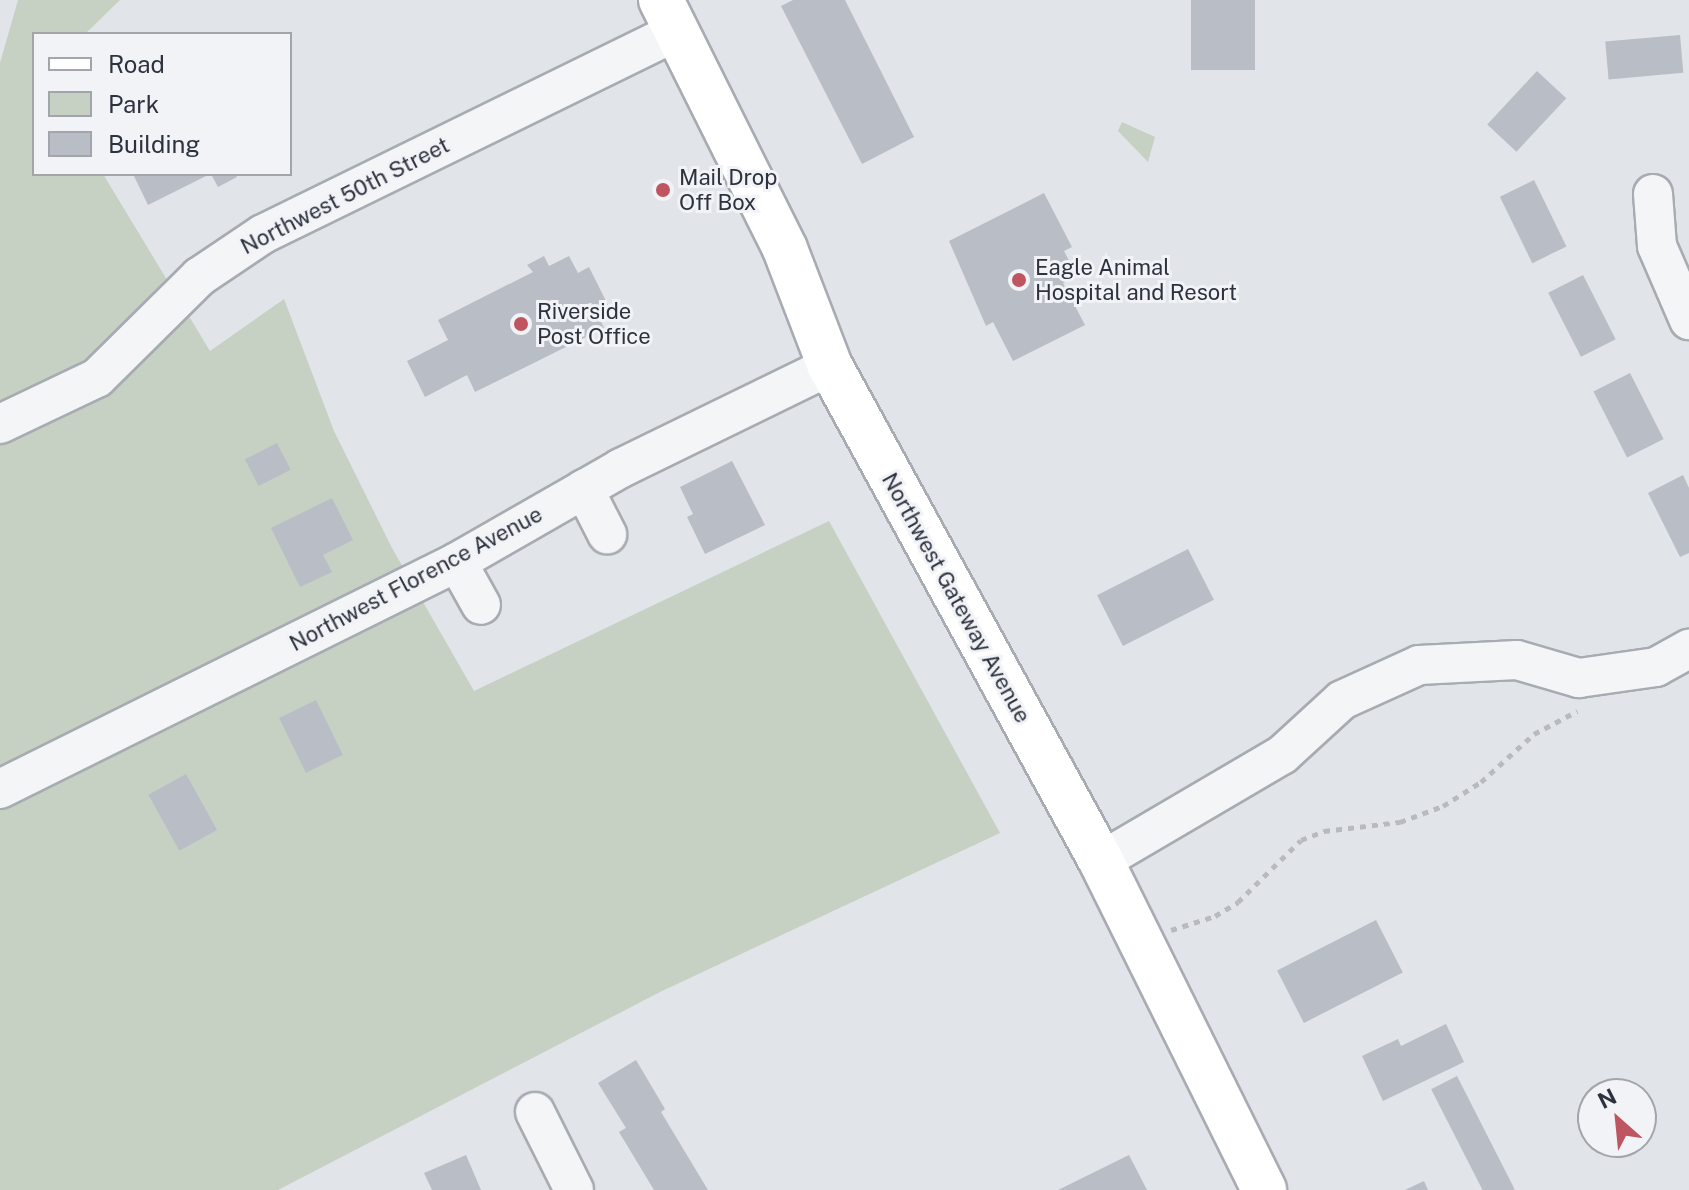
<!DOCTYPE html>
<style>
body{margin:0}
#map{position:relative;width:1689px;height:1190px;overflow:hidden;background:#e1e4e8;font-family:"Public Sans",sans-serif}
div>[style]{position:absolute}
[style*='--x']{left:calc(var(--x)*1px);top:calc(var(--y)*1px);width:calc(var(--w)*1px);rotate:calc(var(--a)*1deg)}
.green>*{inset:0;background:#c6d1c4}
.building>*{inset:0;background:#b9bdc5;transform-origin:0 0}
.path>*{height:5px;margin-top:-2.5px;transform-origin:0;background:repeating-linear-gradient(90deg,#b8bac0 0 6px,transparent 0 12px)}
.roads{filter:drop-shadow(2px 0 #a7abb2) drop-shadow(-2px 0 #a7abb2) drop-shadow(0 2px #a7abb2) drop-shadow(0 -2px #a7abb2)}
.minor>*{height:38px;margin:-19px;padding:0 19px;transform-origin:19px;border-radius:19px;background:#f4f5f7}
.major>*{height:44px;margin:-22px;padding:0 22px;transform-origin:22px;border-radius:22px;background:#fff}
.dots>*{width:22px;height:22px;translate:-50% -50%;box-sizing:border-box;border:4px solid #f1f3f6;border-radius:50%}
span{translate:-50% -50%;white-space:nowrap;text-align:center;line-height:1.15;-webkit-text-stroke:6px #f1f3f6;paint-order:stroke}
.poi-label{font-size:22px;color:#2c323e}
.left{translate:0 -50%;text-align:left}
.street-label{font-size:22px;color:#2c323e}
.legend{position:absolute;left:32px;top:32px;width:260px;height:144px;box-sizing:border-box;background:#f1f3f6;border:2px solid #a2a6ac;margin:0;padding:10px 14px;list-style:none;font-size:24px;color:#2c323e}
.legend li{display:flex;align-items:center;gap:16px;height:40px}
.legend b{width:40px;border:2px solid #a2a6ac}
.north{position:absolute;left:1577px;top:1078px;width:80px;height:80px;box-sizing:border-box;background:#f1f3f6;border:2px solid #a2a6ac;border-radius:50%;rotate:333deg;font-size:22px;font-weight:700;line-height:32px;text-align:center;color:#2c323e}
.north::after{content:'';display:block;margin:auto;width:28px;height:36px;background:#bf5561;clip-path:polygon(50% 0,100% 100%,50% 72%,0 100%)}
</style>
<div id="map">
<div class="green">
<div style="clip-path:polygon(18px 0,120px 0,85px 34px,34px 34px,34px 174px,103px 174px,210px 351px,284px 299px,334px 431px,392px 548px,474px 691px,829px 521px,1000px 833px,660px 992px,278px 1190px,0 1190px,0 63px)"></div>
<div style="clip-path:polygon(1122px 122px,1155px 137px,1148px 162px,1118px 131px)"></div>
</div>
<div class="building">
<div style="clip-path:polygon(793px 0,845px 0,914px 137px,862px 164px,781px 6px)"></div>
<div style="left:1191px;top:0;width:64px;height:70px"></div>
<div style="left:1680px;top:35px;width:38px;height:75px;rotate:85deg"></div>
<div style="left:1537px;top:71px;width:40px;height:73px;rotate:43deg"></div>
<div style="clip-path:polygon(133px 174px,210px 174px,148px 205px)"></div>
<div style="clip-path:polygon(211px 174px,235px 174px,237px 177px,218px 187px)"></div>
<div style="left:1534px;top:180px;width:74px;height:38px;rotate:64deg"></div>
<div style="clip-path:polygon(1044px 193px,1072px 247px,1064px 251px,1077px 276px,1063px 283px,1085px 325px,1013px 361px,993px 322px,986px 326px,949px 241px)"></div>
<div style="clip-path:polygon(544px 256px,549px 266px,569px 256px,578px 273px,589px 267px,608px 305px,596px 311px,604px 328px,475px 392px,467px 375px,425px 397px,407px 361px,448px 340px,438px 320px,533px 272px,527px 265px)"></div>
<div style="left:1583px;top:275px;width:72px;height:39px;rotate:63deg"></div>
<div style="left:1630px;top:373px;width:74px;height:41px;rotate:63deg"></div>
<div style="left:277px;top:443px;width:30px;height:36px;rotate:63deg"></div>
<div style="clip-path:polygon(732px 461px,765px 525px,705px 554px,687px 517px,693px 514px,680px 487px)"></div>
<div style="clip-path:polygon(1683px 475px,1689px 488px,1689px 553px,1680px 557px,1648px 493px)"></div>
<div style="clip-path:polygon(332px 498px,353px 540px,323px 555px,332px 572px,300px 587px,271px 528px)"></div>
<div style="left:1188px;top:549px;width:57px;height:102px;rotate:63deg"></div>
<div style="left:316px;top:700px;width:61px;height:41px;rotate:64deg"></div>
<div style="left:186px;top:774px;width:64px;height:43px;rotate:61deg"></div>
<div style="left:1376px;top:920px;width:59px;height:111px;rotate:63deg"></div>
<div style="clip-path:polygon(1446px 1024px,1464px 1062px,1383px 1101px,1362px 1056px,1398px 1039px,1401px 1046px)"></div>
<div style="clip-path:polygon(636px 1060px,665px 1109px,661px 1112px,708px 1190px,654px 1190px,619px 1132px,626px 1128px,598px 1083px)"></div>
<div style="left:1457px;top:1076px;width:127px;height:29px;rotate:63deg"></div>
<div style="clip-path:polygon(466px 1155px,481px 1190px,432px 1190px,424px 1173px)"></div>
<div style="clip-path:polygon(1129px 1155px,1147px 1190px,1058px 1190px)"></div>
<div style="clip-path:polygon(1424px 1181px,1428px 1190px,1405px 1190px)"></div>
</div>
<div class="path">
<div style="--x:1171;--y:930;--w:46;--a:-17.7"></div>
<div style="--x:1215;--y:916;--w:27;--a:-31"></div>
<div style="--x:1238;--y:902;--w:88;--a:-44.5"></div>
<div style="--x:1301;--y:840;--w:25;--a:-21"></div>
<div style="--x:1324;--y:831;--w:77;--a:-6.8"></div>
<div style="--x:1400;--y:822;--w:46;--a:-20.4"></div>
<div style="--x:1443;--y:806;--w:45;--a:-32.3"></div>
<div style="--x:1481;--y:782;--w:72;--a:-42.2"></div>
<div style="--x:1534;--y:734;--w:49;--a:-28.1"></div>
</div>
<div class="roads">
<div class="minor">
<div style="--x:1653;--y:194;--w:52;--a:85.6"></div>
<div style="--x:1657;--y:246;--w:81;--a:66.6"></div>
<div style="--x:0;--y:424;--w:107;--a:-25.4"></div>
<div style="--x:97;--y:378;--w:144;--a:-44.7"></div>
<div style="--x:199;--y:277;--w:77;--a:-33.9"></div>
<div style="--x:263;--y:234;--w:461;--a:-26.1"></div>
<div style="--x:584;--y:489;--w:51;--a:62.9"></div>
<div style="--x:457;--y:562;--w:49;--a:60.8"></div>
<div style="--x:0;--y:789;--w:510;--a:-26.41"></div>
<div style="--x:457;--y:562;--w:189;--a:-29.8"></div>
<div style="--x:621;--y:468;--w:233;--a:-26"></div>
<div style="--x:1101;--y:861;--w:210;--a:-30.4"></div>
<div style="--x:1282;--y:755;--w:81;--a:-42.5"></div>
<div style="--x:1342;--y:700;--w:85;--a:-24.4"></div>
<div style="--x:1419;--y:665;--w:98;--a:-2.9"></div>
<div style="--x:1517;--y:660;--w:65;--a:16.2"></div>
<div style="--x:1579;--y:678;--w:78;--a:-8.1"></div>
<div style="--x:1656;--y:667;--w:38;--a:-29"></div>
<div style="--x:535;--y:1112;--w:87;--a:63.4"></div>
</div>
<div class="major">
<div style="--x:661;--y:0;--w:278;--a:63.5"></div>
<div style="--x:785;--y:249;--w:125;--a:69"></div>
<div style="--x:830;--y:366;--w:564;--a:61.3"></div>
<div style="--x:1101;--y:861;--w:367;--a:63.6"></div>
</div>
</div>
<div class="dots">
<div style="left:663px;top:190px;background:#bf5561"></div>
<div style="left:1019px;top:280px;background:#bf5561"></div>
<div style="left:521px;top:324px;background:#bf5561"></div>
</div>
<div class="poi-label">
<span class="left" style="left:679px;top:190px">Mail Drop<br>Off Box</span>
<span class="left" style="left:1035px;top:280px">Eagle Animal<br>Hospital and Resort</span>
<span class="left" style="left:537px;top:324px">Riverside<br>Post Office</span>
</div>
<div class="street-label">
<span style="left:345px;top:196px;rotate:-27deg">Northwest 50th Street</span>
<span style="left:416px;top:579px;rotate:-28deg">Northwest Florence Avenue</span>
<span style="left:956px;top:598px;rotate:61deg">Northwest Gateway Avenue</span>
</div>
<ul class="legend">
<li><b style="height:10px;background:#fff"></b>Road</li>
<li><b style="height:22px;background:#c6d1c4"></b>Park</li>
<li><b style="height:22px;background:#b9bdc5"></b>Building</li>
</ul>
<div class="north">N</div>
</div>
